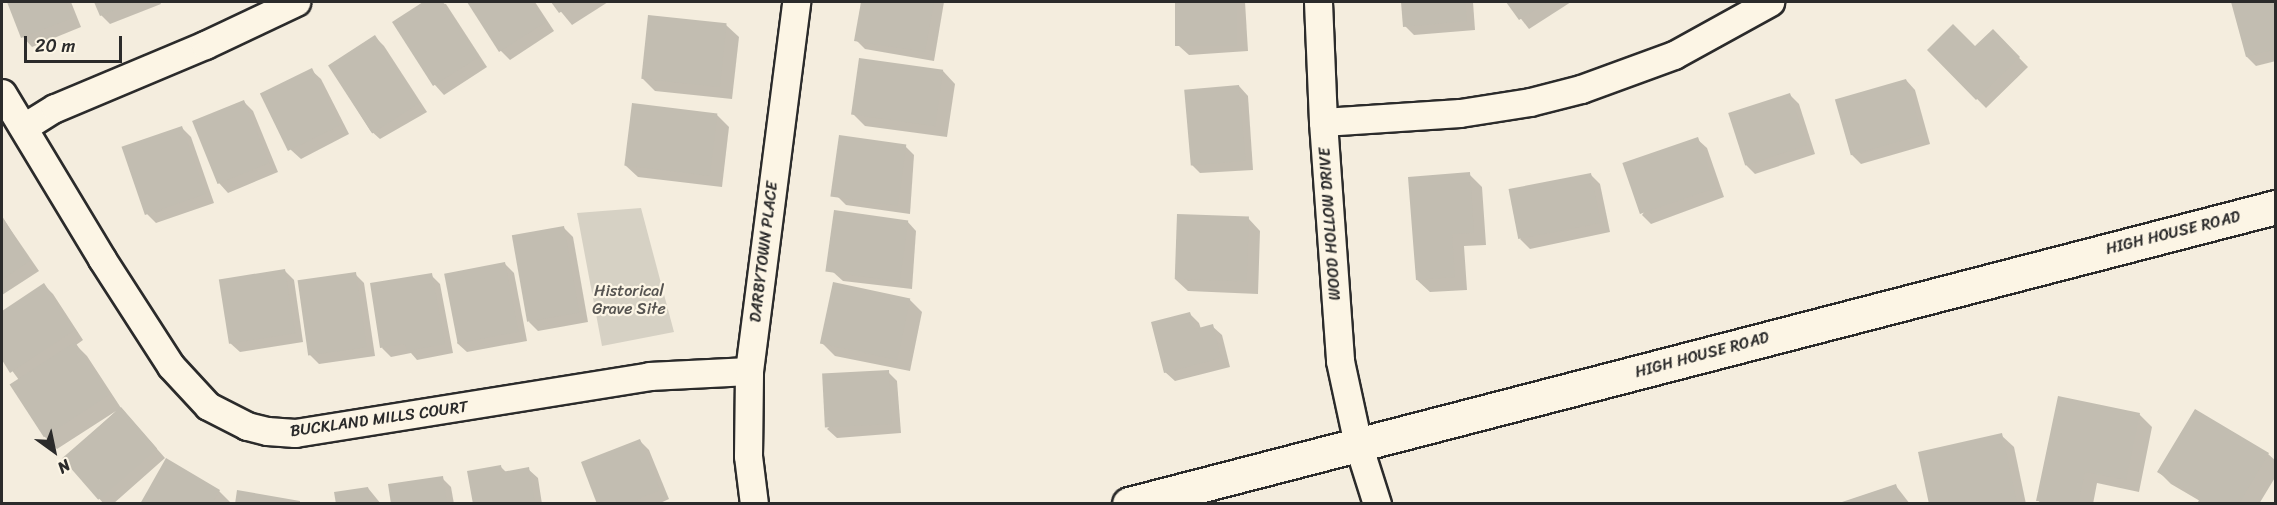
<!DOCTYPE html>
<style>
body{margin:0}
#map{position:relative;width:2277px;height:505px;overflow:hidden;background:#f4edde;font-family:Sriracha,sans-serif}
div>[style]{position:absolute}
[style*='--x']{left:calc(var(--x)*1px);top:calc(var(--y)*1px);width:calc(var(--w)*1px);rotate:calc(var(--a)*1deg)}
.green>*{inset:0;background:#d6d1c4}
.shadow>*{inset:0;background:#0003}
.building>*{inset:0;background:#c2bdb1;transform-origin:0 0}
.roads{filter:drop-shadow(2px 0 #2b2b2b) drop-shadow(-2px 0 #2b2b2b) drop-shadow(0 2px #2b2b2b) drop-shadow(0 -2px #2b2b2b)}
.street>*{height:27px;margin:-13.5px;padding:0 13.5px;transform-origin:13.5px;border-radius:13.5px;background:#fcf5e5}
.primary>*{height:33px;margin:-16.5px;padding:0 16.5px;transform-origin:16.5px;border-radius:16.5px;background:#fcf5e5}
span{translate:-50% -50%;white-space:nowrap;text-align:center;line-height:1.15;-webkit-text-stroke:4.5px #fcf5e5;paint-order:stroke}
.street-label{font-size:16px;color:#2b2b2b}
.park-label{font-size:16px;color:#565451}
.frame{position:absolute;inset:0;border:3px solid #2b2b2b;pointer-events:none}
.north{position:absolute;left:24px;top:421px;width:60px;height:60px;-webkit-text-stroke:4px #fcf5e5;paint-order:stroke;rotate:147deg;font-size:16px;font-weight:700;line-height:24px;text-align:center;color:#2b2b2b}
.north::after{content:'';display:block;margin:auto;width:21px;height:27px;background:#2b2b2b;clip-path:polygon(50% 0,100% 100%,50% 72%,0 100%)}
.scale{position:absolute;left:24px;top:36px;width:98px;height:27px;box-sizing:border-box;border:3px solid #2b2b2b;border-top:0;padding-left:8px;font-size:18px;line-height:21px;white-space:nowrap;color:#2b2b2b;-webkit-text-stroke:4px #fcf5e5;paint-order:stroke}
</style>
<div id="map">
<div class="green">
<div style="clip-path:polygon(641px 208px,674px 332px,602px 346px,577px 213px)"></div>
</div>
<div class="shadow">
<div style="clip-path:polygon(8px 2px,71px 2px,81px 27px,32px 47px,23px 37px)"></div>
<div style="clip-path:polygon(96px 2px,160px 2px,161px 4px,110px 24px,101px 15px)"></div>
<div style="clip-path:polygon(426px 2px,446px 4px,487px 67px,444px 95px,435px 85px,394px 23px)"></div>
<div style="clip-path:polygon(469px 2px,535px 2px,554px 31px,510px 60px,501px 51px)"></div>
<div style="clip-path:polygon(553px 2px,608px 2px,572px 25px)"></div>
<div style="clip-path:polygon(862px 2px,944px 2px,934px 61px,865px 49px,856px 40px)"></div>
<div style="clip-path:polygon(1177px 2px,1245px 2px,1248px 51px,1189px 55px,1179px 46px)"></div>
<div style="clip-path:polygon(1403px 2px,1473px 2px,1475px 30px,1414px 35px,1405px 26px)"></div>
<div style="clip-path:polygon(1508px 2px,1571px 2px,1529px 29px)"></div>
<div style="clip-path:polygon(2232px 2px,2276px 2px,2276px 61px,2256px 66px,2247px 57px)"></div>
<div style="clip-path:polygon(726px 25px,739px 37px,732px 99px,655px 91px,642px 78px)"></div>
<div style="clip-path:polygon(1993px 31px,2028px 67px,1986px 108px,1929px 50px,1975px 48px)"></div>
<div style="clip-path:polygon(375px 37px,384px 46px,427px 112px,380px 139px,370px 130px,330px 66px)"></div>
<div style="clip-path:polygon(311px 70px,321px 79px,349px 134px,301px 159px,291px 150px,262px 94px)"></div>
<div style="clip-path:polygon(943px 71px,955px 84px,947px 137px,865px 126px,852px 113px)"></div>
<div style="clip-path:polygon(1906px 80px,1915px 90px,1930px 144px,1861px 164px,1852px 155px,1836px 100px)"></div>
<div style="clip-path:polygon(1239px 86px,1248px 96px,1253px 170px,1200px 173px,1191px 164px)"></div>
<div style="clip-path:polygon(1789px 94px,1799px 104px,1815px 154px,1755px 174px,1746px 165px)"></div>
<div style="clip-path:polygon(244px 102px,253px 111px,278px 172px,228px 193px,219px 183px,194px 122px)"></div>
<div style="clip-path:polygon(716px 114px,729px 127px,722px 187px,638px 177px,625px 165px)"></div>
<div style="clip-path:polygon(182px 128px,191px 137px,214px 203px,156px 223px,147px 214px)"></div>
<div style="clip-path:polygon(1697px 139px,1707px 148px,1724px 197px,1651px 224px,1642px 215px)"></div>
<div style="clip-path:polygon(905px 146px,914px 155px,910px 214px,846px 205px,837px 196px)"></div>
<div style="clip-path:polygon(1469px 174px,1482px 187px,1486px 245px,1464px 246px,1467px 290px,1430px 292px,1417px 280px)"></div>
<div style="clip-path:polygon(1591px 175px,1600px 184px,1610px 232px,1530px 249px,1520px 239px)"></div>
<div style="clip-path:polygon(2px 217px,39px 271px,2px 295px)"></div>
<div style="clip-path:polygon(1248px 218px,1260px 231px,1258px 294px,1188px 291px,1175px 279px)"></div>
<div style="clip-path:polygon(907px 221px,916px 231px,912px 289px,843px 281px,833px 272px)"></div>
<div style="clip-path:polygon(564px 228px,573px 237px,588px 322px,538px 331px,529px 322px)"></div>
<div style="clip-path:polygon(505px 264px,514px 273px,527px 341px,467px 352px,457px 343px)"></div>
<div style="clip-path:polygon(285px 271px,294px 280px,303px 342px,240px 352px,230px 343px)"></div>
<div style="clip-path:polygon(355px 274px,364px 283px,375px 356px,319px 364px,310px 355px)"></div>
<div style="clip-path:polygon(431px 275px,440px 284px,453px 353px,417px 360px,411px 353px,391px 357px,382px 348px)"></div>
<div style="clip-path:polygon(44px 285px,53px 294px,83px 340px,76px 345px,87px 356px,121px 408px,165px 458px,113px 504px,104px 504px,64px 459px,116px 411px,57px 449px,44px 436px,11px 385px,19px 380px,2px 357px,2px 313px)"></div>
<div style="clip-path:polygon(909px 299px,922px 312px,910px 371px,835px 356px,822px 343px)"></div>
<div style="clip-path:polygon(1190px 314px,1199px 323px,1201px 329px,1212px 326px,1222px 335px,1230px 367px,1175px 381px,1165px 372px)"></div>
<div style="clip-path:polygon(888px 372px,897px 381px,901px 433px,837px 438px,827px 429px)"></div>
<div style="clip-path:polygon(2139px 414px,2152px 427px,2139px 492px,2097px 483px,2093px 504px,2041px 504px,2038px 500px)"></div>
<div style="clip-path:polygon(2001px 435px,2014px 447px,2026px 504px,1930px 504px)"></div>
<div style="clip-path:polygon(640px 441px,649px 450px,669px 499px,658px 504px,599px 504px)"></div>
<div style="clip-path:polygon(2268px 454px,2276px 461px,2276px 476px,2259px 504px,2198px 504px,2200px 501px,2171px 484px,2159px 472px)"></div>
<div style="clip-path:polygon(500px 466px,507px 473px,528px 469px,538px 478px,542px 504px,475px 504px)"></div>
<div style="clip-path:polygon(442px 478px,451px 487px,454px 504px,393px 504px)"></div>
<div style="clip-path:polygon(1896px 486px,1910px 504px,1842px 504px)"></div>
<div style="clip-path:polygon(368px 488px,381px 504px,338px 504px)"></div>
<div style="clip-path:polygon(219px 491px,232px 504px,142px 504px)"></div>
</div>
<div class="building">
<div style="clip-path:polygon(7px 2px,66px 2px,73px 18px,21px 38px)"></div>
<div style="clip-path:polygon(94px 2px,135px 2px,100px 16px)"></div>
<div style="clip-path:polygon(423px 2px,443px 2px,479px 57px,433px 86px,392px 22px)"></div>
<div style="clip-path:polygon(467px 2px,533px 2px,546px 22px,499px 52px)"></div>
<div style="clip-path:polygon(551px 2px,577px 2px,559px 13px)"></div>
<div style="clip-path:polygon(861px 2px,934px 2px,925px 52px,854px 41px)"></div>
<div style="left:1175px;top:2px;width:62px;height:44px"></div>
<div style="clip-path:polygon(1401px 2px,1465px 2px,1467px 21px,1403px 27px)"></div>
<div style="clip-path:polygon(1506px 2px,1548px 2px,1519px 20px)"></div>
<div style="clip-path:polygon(2231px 2px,2276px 2px,2276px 49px,2246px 57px)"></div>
<div style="left:648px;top:15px;width:79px;height:64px;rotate:6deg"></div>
<div style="clip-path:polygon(1953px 24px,1975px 46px,1993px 29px,2020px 57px,1976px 100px,1927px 50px)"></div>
<div style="left:375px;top:35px;width:81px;height:56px;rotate:57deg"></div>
<div style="left:859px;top:58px;width:85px;height:57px;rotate:8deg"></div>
<div style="left:312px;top:68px;width:64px;height:58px;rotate:64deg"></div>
<div style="left:1906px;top:79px;width:58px;height:74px;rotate:74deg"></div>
<div style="left:1239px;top:85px;width:76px;height:55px;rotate:85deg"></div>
<div style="left:1790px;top:93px;width:55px;height:65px;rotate:72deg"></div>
<div style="left:244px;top:100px;width:68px;height:56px;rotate:68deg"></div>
<div style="left:632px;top:103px;width:86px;height:63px;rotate:7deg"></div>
<div style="left:182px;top:126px;width:72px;height:64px;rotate:71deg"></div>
<div style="left:839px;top:135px;width:68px;height:62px;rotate:8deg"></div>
<div style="left:1698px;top:137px;width:54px;height:80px;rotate:71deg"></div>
<div style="clip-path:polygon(1470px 172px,1474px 233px,1452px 234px,1455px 277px,1416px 280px,1408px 177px)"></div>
<div style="left:1591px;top:173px;width:51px;height:84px;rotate:79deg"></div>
<div style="left:834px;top:210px;width:75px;height:62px;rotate:8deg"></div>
<div style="left:1177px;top:214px;width:72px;height:65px;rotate:2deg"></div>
<div style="clip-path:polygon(2px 216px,30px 261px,2px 280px)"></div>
<div style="left:564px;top:226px;width:88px;height:53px;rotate:80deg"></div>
<div style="left:505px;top:262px;width:71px;height:62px;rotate:79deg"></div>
<div style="left:285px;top:269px;width:65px;height:67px;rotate:81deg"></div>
<div style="left:356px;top:272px;width:76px;height:59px;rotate:82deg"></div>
<div style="clip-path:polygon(432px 273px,445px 344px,407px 351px,405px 344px,380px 348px,370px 283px)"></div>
<div style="left:833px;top:282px;width:79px;height:63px;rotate:12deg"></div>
<div style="clip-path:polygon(44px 283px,75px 330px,10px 373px,2px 360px,2px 311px)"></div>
<div style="clip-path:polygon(1190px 312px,1195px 329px,1213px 324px,1221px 358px,1164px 373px,1151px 322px)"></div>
<div style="left:75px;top:342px;width:63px;height:78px;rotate:57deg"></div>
<div style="left:889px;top:370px;width:54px;height:67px;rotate:87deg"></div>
<div style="clip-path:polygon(2058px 396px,2140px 413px,2126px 480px,2085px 472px,2078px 504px,2036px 501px)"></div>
<div style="left:121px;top:407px;width:55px;height:78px;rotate:49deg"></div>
<div style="clip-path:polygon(2195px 409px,2269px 453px,2239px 504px,2197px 504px,2200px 498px,2157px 472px)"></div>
<div style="clip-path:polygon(2002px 433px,2017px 503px,1929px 504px,1918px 452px)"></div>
<div style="clip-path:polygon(640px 439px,660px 490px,626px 504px,597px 504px,581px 462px)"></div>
<div style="clip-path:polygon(166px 458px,220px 490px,212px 504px,140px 504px)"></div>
<div style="clip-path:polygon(501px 465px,502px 472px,529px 467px,535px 504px,473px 504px,467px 471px)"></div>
<div style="clip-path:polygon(443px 476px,447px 504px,391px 504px,388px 484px)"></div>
<div style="clip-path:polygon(1896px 484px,1902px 504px,1839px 504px,1839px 503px)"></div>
<div style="clip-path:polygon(368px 487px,371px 504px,336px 504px,334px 492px)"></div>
<div style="clip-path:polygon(237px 490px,300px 501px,300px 504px,235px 504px)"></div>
</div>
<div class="roads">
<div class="street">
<div style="--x:1318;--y:2;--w:120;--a:87.6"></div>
<div style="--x:1323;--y:122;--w:240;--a:85.9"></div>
<div style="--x:1340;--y:361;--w:85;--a:77.8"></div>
<div style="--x:1358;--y:444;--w:63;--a:72.4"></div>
<div style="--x:2;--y:93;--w:194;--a:58.9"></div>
<div style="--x:102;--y:259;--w:127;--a:57.2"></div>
<div style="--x:171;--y:366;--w:54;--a:47.2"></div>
<div style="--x:208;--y:406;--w:44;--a:27.1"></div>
<div style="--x:247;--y:426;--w:21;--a:14"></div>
<div style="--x:267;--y:431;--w:28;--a:4"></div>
<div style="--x:295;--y:433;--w:359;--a:-9.1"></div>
<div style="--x:649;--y:376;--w:100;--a:-2.9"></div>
<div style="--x:1323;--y:122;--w:137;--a:-3.8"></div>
<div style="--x:1460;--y:113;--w:71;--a:-8.9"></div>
<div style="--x:1530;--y:102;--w:53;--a:-14.3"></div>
<div style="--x:1581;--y:89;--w:99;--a:-20.1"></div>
<div style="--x:1674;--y:55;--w:110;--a:-28.9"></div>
<div style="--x:24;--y:127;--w:36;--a:-32"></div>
<div style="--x:55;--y:108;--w:163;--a:-22.8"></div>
<div style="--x:205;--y:45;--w:101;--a:-25.3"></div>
<div style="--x:754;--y:504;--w:48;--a:-97.1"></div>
<div style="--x:748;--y:456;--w:85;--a:-89.3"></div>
<div style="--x:749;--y:371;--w:372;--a:-82.7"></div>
</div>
<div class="primary">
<div style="--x:1129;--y:504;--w:1185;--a:-14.52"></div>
</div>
</div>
<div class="street-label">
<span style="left:1330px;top:224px;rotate:-94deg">WOOD HOLLOW DRIVE</span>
<span style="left:2173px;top:233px;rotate:-14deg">HIGH HOUSE ROAD</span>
<span style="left:764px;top:252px;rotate:-83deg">DARBYTOWN PLACE</span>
<span style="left:1702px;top:355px;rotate:-15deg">HIGH HOUSE ROAD</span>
<span style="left:379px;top:419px;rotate:-8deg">BUCKLAND MILLS COURT</span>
</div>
<div class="park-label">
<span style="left:629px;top:300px">Historical<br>Grave Site</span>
</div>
<div class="frame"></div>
<div class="north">N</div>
<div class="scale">20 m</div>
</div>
